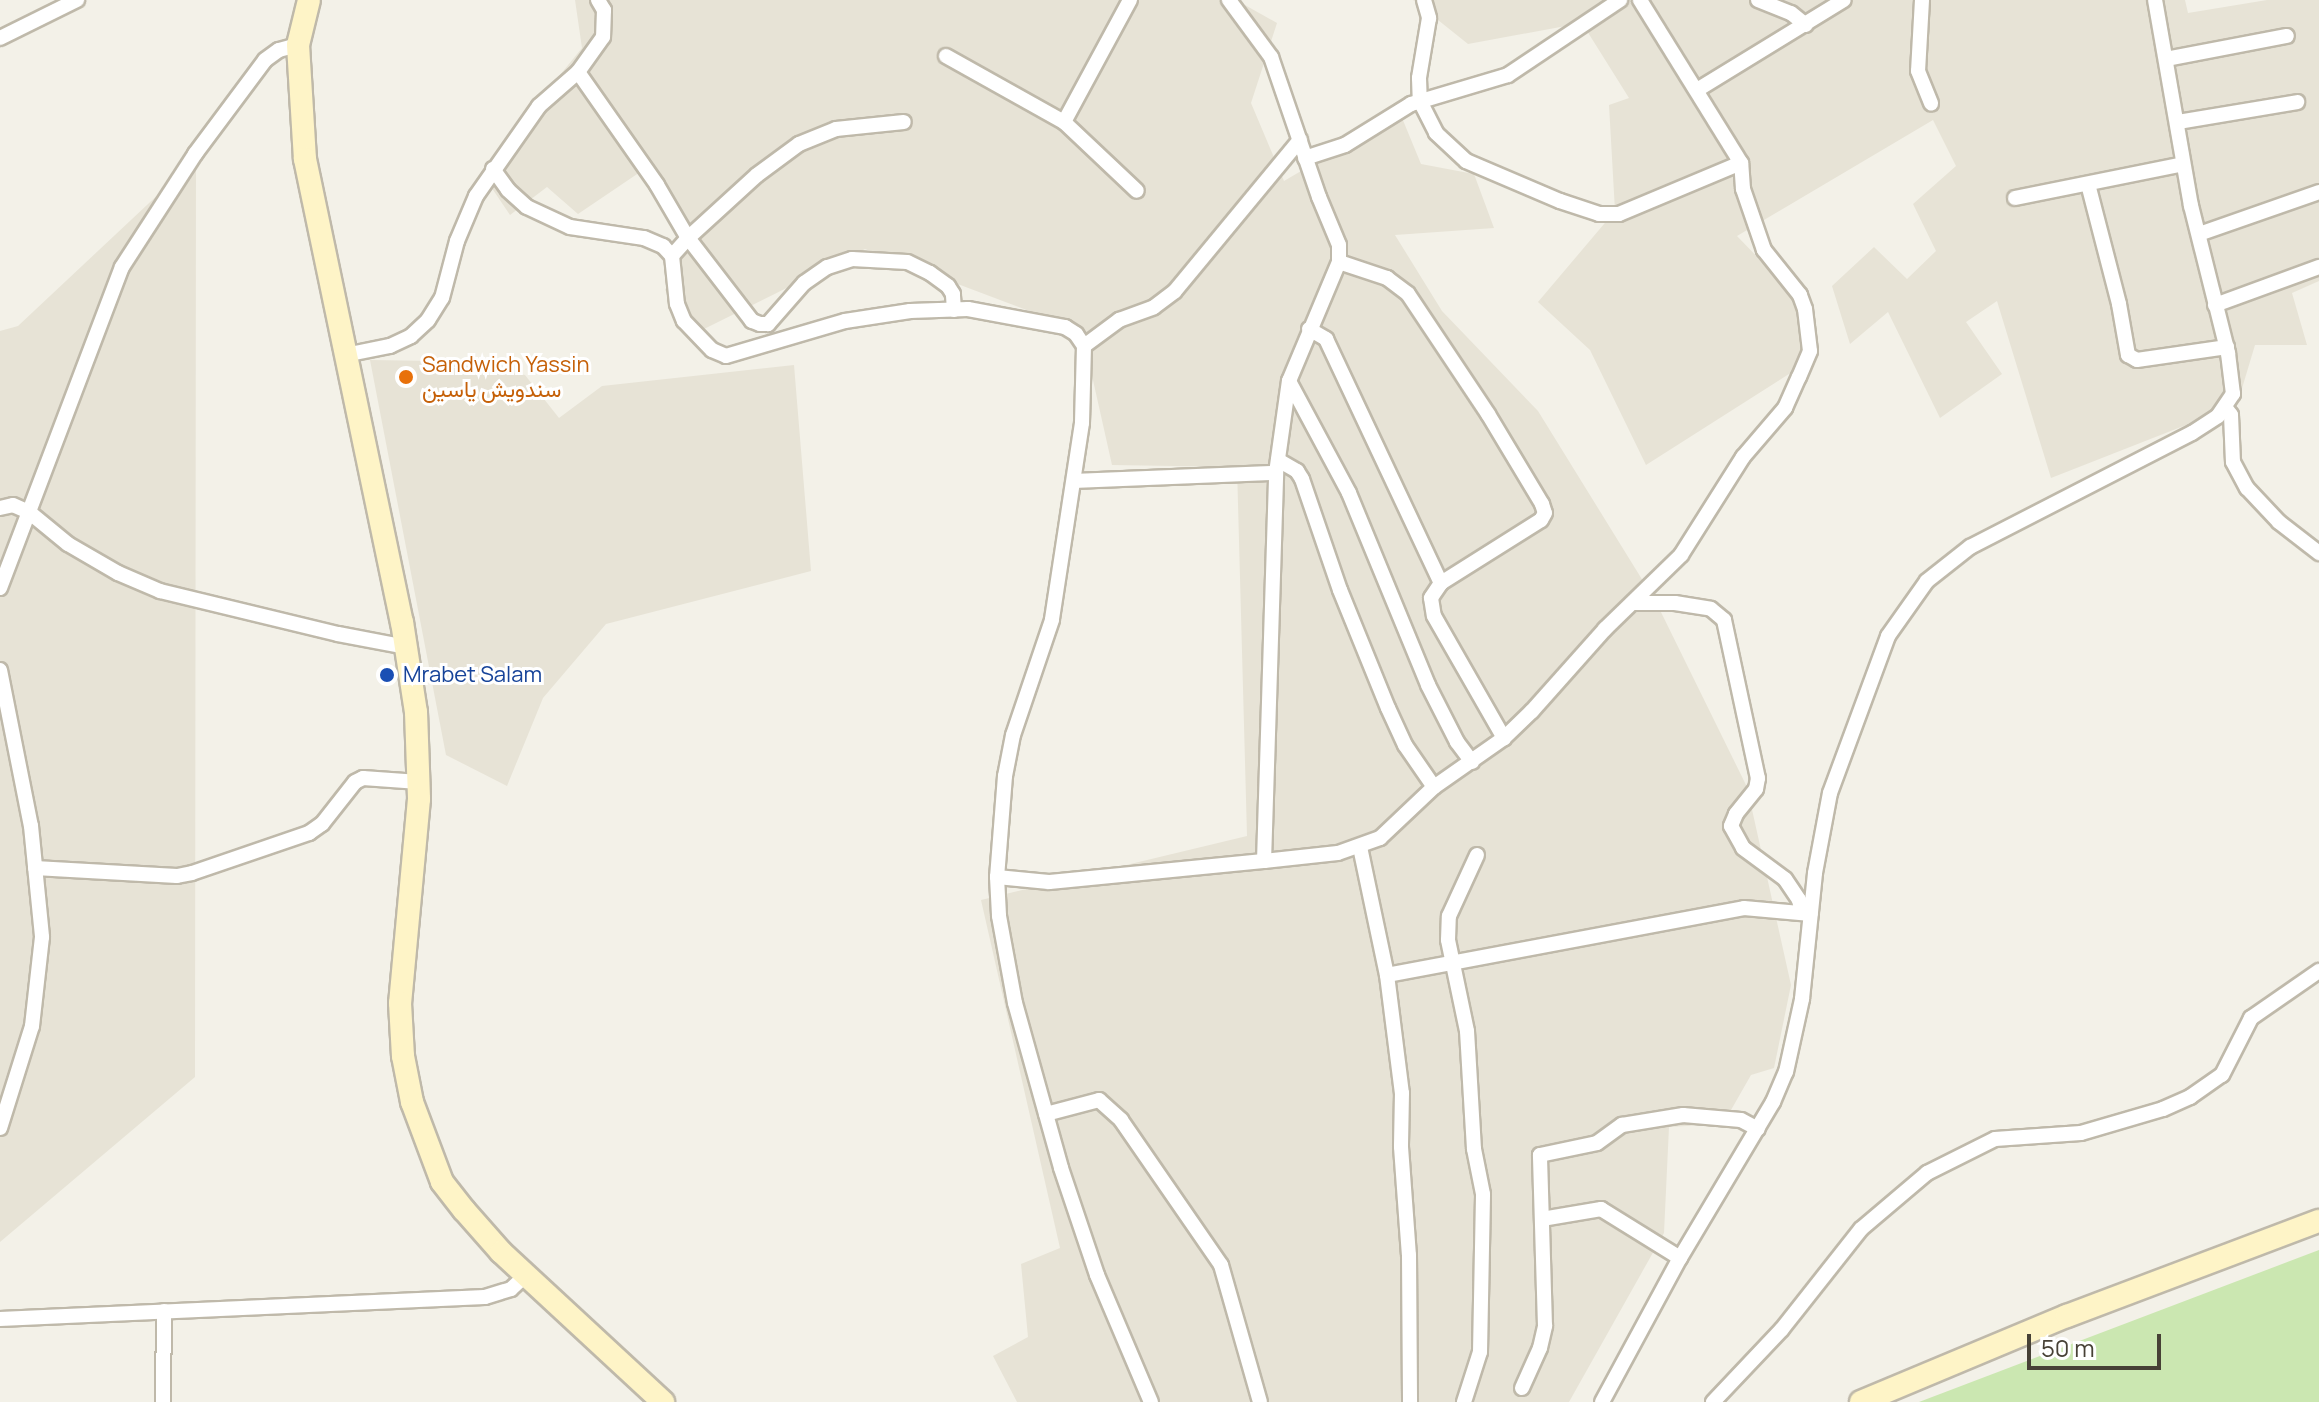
<!DOCTYPE html>
<meta charset="utf-8">
<style>
body{margin:0}
#map{position:relative;width:2319px;height:1402px;overflow:hidden;background:#f3f1e8;font-family:Manrope,Vazirmatn,sans-serif}
div>[style]{position:absolute}
[style*='--x']{left:calc(var(--x)*1px);top:calc(var(--y)*1px);width:calc(var(--w)*1px);rotate:calc(var(--a)*1deg)}
.residential>*{inset:0;background:#e7e3d6}
.green>*{inset:0;background:#cbe7b1}
.roads{filter:drop-shadow(2px 0 #bfb9aa) drop-shadow(-2px 0 #bfb9aa) drop-shadow(0 2px #bfb9aa) drop-shadow(0 -2px #bfb9aa)}
.street>*{height:14px;margin:-7px;padding:0 7px;transform-origin:7px;border-radius:7px;background:#fff}
.secondary>*{height:22px;margin:-11px;padding:0 11px;transform-origin:11px;border-radius:11px;background:#fef4c7}
.dots>*{width:22px;height:22px;translate:-50% -50%;box-sizing:border-box;border:4px solid #fff;border-radius:50%}
span{translate:-50% -50%;white-space:nowrap;text-align:center;line-height:1.15;-webkit-text-stroke:6px #fff;paint-order:stroke}
.food-label{font-size:22px;color:#c56008}
.left{translate:0 -50%;text-align:left}
.transit-label{font-size:22px;color:#164399}
.scale{position:absolute;left:2027px;top:1334px;width:134px;height:36px;box-sizing:border-box;border:4px solid #474136;border-top:0;padding-left:10px;font-size:24px;line-height:28px;white-space:nowrap;color:#474136;-webkit-text-stroke:6px #fff;paint-order:stroke}
</style>
<div id="map">
<div class="residential">
<div style="clip-path:polygon(575px 0,1236px 0,1277px 23px,1251px 103px,1284px 181px,1400px 113px,1421px 164px,1474px 174px,1494px 228px,1395px 235px,1442px 311px,1538px 411px,1656px 602px,1747px 787px,1791px 985px,1774px 1068px,1751px 1075px,1723px 1124px,1669px 1127px,1664px 1233px,1569px 1402px,1017px 1402px,993px 1356px,1028px 1337px,1021px 1264px,1060px 1248px,981px 900px,1247px 836px,1237px 467px,1112px 465px,1082px 331px,865px 249px,704px 329px,665px 290px,692px 237px,649px 166px,578px 214px,547px 187px,510px 215px,481px 172px,582px 48px)"></div>
<div style="clip-path:polygon(1413px 0,2185px 0,2188px 13px,2267px 0,2319px 0,2319px 281px,2292px 293px,2307px 345px,2255px 345px,2237px 405px,2051px 478px,1997px 301px,1966px 322px,2002px 374px,1940px 418px,1888px 312px,1850px 344px,1832px 286px,1874px 247px,1907px 279px,1936px 251px,1913px 204px,1956px 166px,1933px 120px,1737px 236px,1793px 294px,1814px 358px,1646px 465px,1590px 350px,1538px 302px,1615px 211px,1609px 105px,1629px 98px,1582px 23px,1468px 44px)"></div>
<div style="clip-path:polygon(196px 159px,195px 1077px,0 1242px,0 331px,18px 326px)"></div>
<div style="clip-path:polygon(370px 360px,436px 361px,525px 375px,559px 418px,602px 386px,794px 365px,811px 571px,606px 624px,543px 698px,507px 786px,446px 755px)"></div>
</div>
<div class="green">
<div style="clip-path:polygon(2319px 1250px,2319px 1402px,1919px 1402px)"></div>
</div>
<div class="roads">
<div class="street">
<div style="--x:598;--y:0;--w:12;--a:59"></div>
<div style="--x:604;--y:10;--w:27;--a:92"></div>
<div style="--x:603;--y:37;--w:43;--a:125.5"></div>
<div style="--x:578;--y:72;--w:138;--a:55"></div>
<div style="--x:657;--y:185;--w:61;--a:59.7"></div>
<div style="--x:688;--y:238;--w:93;--a:-42.4"></div>
<div style="--x:757;--y:175;--w:52;--a:-36.4"></div>
<div style="--x:799;--y:144;--w:40;--a:-22"></div>
<div style="--x:836;--y:129;--w:68;--a:-5.9"></div>
<div style="--x:1424;--y:0;--w:19;--a:74"></div>
<div style="--x:1429;--y:18;--w:61;--a:99.5"></div>
<div style="--x:1419;--y:78;--w:23;--a:88"></div>
<div style="--x:1420;--y:101;--w:36;--a:63"></div>
<div style="--x:1436;--y:133;--w:41;--a:43"></div>
<div style="--x:1466;--y:161;--w:102;--a:23.1"></div>
<div style="--x:1560;--y:201;--w:41;--a:18.4"></div>
<div style="--x:1599;--y:214;--w:20;--a:0"></div>
<div style="--x:1619;--y:214;--w:132;--a:-22.7"></div>
<div style="--x:1758;--y:0;--w:35;--a:22"></div>
<div style="--x:1791;--y:13;--w:19;--a:39"></div>
<div style="--x:1922;--y:0;--w:71;--a:93.2"></div>
<div style="--x:1918;--y:71;--w:35;--a:68"></div>
<div style="--x:0;--y:38;--w:86;--a:-26.3"></div>
<div style="--x:946;--y:56;--w:135;--a:29.2"></div>
<div style="--x:1064;--y:122;--w:100;--a:43.4"></div>
<div style="--x:2166;--y:59;--w:123;--a:-10.8"></div>
<div style="--x:1697;--y:90;--w:172;--a:-31.5"></div>
<div style="--x:1064;--y:122;--w:139;--a:-61.6"></div>
<div style="--x:2178;--y:122;--w:121;--a:-9.5"></div>
<div style="--x:1305;--y:158;--w:42;--a:-18"></div>
<div style="--x:1345;--y:145;--w:78;--a:-31.8"></div>
<div style="--x:1411;--y:104;--w:101;--a:-16.6"></div>
<div style="--x:1508;--y:75;--w:135;--a:-33.8"></div>
<div style="--x:493;--y:169;--w:26;--a:54"></div>
<div style="--x:508;--y:190;--w:25;--a:42"></div>
<div style="--x:527;--y:207;--w:47;--a:24.9"></div>
<div style="--x:570;--y:227;--w:75;--a:8.5"></div>
<div style="--x:644;--y:238;--w:21;--a:23"></div>
<div style="--x:663;--y:246;--w:13;--a:48"></div>
<div style="--x:2088;--y:184;--w:124;--a:75.5"></div>
<div style="--x:2119;--y:304;--w:52;--a:80"></div>
<div style="--x:2128;--y:355;--w:10;--a:29"></div>
<div style="--x:2137;--y:360;--w:91;--a:-8.2"></div>
<div style="--x:2015;--y:198;--w:171;--a:-11.4"></div>
<div style="--x:2199;--y:234;--w:127;--a:-19.3"></div>
<div style="--x:1339;--y:262;--w:51;--a:18.4"></div>
<div style="--x:1387;--y:278;--w:26;--a:37"></div>
<div style="--x:1408;--y:294;--w:144;--a:56.3"></div>
<div style="--x:1488;--y:414;--w:105;--a:59"></div>
<div style="--x:1542;--y:504;--w:9;--a:72"></div>
<div style="--x:1545;--y:513;--w:8;--a:120"></div>
<div style="--x:1541;--y:520;--w:118;--a:147.8"></div>
<div style="--x:1441;--y:583;--w:18;--a:124"></div>
<div style="--x:1431;--y:598;--w:18;--a:81"></div>
<div style="--x:1434;--y:616;--w:141;--a:60.2"></div>
<div style="--x:2215;--y:305;--w:111;--a:-20.1"></div>
<div style="--x:954;--y:310;--w:16;--a:-94"></div>
<div style="--x:953;--y:294;--w:9;--a:-122"></div>
<div style="--x:948;--y:286;--w:22;--a:-144"></div>
<div style="--x:930;--y:273;--w:25;--a:-154"></div>
<div style="--x:907;--y:262;--w:55;--a:-176.9"></div>
<div style="--x:852;--y:259;--w:26;--a:162"></div>
<div style="--x:827;--y:267;--w:28;--a:145"></div>
<div style="--x:804;--y:283;--w:55;--a:131.3"></div>
<div style="--x:768;--y:324;--w:8;--a:180"></div>
<div style="--x:760;--y:324;--w:9;--a:-159"></div>
<div style="--x:752;--y:321;--w:105;--a:-127.6"></div>
<div style="--x:688;--y:238;--w:24;--a:132"></div>
<div style="--x:672;--y:256;--w:48;--a:84.1"></div>
<div style="--x:677;--y:304;--w:18;--a:68"></div>
<div style="--x:684;--y:321;--w:40;--a:46"></div>
<div style="--x:712;--y:350;--w:15;--a:23"></div>
<div style="--x:726;--y:356;--w:124;--a:-16.4"></div>
<div style="--x:845;--y:321;--w:66;--a:-8.7"></div>
<div style="--x:910;--y:311;--w:58;--a:-2"></div>
<div style="--x:968;--y:309;--w:99;--a:10.5"></div>
<div style="--x:1065;--y:327;--w:13;--a:32"></div>
<div style="--x:1076;--y:334;--w:14;--a:56"></div>
<div style="--x:1084;--y:346;--w:77;--a:91.5"></div>
<div style="--x:1082;--y:423;--w:199;--a:98.7"></div>
<div style="--x:1052;--y:620;--w:121;--a:108.7"></div>
<div style="--x:1013;--y:735;--w:42;--a:101"></div>
<div style="--x:1005;--y:776;--w:101;--a:94.5"></div>
<div style="--x:997;--y:877;--w:39;--a:87"></div>
<div style="--x:999;--y:916;--w:88;--a:79.6"></div>
<div style="--x:1015;--y:1003;--w:171;--a:74.4"></div>
<div style="--x:1061;--y:1168;--w:113;--a:71.4"></div>
<div style="--x:1097;--y:1275;--w:138;--a:67"></div>
<div style="--x:1309;--y:329;--w:20;--a:30"></div>
<div style="--x:1326;--y:339;--w:270;--a:64.8"></div>
<div style="--x:1084;--y:346;--w:44;--a:-36.6"></div>
<div style="--x:1119;--y:320;--w:37;--a:-20"></div>
<div style="--x:1154;--y:307;--w:26;--a:-37"></div>
<div style="--x:1175;--y:291;--w:196;--a:-50.4"></div>
<div style="--x:345;--y:355;--w:46;--a:-11.3"></div>
<div style="--x:390;--y:346;--w:23;--a:-25"></div>
<div style="--x:411;--y:336;--w:23;--a:-43"></div>
<div style="--x:428;--y:320;--w:26;--a:-58"></div>
<div style="--x:442;--y:298;--w:59;--a:-75.3"></div>
<div style="--x:457;--y:241;--w:49;--a:-67.1"></div>
<div style="--x:476;--y:196;--w:110;--a:-55"></div>
<div style="--x:539;--y:106;--w:52;--a:-41.1"></div>
<div style="--x:1289;--y:381;--w:127;--a:61.8"></div>
<div style="--x:1349;--y:493;--w:208;--a:67.6"></div>
<div style="--x:1428;--y:685;--w:64;--a:63"></div>
<div style="--x:1457;--y:742;--w:25;--a:53"></div>
<div style="--x:2225;--y:407;--w:10;--a:53"></div>
<div style="--x:2231;--y:415;--w:47;--a:87.6"></div>
<div style="--x:2233;--y:462;--w:30;--a:62"></div>
<div style="--x:2247;--y:488;--w:47;--a:46.7"></div>
<div style="--x:2279;--y:522;--w:51;--a:37.8"></div>
<div style="--x:1278;--y:460;--w:22;--a:30"></div>
<div style="--x:1297;--y:471;--w:9;--a:58"></div>
<div style="--x:1302;--y:479;--w:117;--a:71.1"></div>
<div style="--x:1340;--y:590;--w:127;--a:67.9"></div>
<div style="--x:1388;--y:708;--w:41;--a:65.3"></div>
<div style="--x:1405;--y:745;--w:51;--a:55.4"></div>
<div style="--x:1074;--y:481;--w:202;--a:-2.3"></div>
<div style="--x:0;--y:508;--w:13;--a:-13"></div>
<div style="--x:13;--y:505;--w:17;--a:24"></div>
<div style="--x:29;--y:512;--w:50;--a:39.4"></div>
<div style="--x:68;--y:544;--w:58;--a:30.1"></div>
<div style="--x:118;--y:573;--w:46;--a:23.2"></div>
<div style="--x:160;--y:591;--w:183;--a:13.6"></div>
<div style="--x:338;--y:634;--w:69;--a:10.8"></div>
<div style="--x:0;--y:588;--w:343;--a:-69.2"></div>
<div style="--x:122;--y:267;--w:135;--a:-57.1"></div>
<div style="--x:195;--y:154;--w:117;--a:-53.3"></div>
<div style="--x:265;--y:60;--w:17;--a:-36"></div>
<div style="--x:279;--y:50;--w:20;--a:-15"></div>
<div style="--x:1634;--y:603;--w:41;--a:0"></div>
<div style="--x:1675;--y:603;--w:36;--a:9"></div>
<div style="--x:1711;--y:609;--w:17;--a:40"></div>
<div style="--x:1724;--y:620;--w:162;--a:77.9"></div>
<div style="--x:1758;--y:778;--w:11;--a:100"></div>
<div style="--x:1756;--y:789;--w:32;--a:129"></div>
<div style="--x:1736;--y:814;--w:13;--a:113"></div>
<div style="--x:1731;--y:826;--w:25;--a:61"></div>
<div style="--x:1743;--y:848;--w:52;--a:36.4"></div>
<div style="--x:1785;--y:879;--w:25;--a:56"></div>
<div style="--x:1799;--y:900;--w:13;--a:77"></div>
<div style="--x:0;--y:670;--w:159;--a:78.8"></div>
<div style="--x:31;--y:826;--w:112;--a:84.3"></div>
<div style="--x:42;--y:937;--w:90;--a:96.4"></div>
<div style="--x:32;--y:1026;--w:107;--a:107.4"></div>
<div style="--x:1360;--y:847;--w:131;--a:78.1"></div>
<div style="--x:1387;--y:975;--w:119;--a:82.8"></div>
<div style="--x:1402;--y:1093;--w:54;--a:91.1"></div>
<div style="--x:1401;--y:1147;--w:108;--a:85.8"></div>
<div style="--x:1409;--y:1255;--w:147;--a:89.6"></div>
<div style="--x:1264;--y:861;--w:74;--a:-6.2"></div>
<div style="--x:1338;--y:853;--w:45;--a:-19.7"></div>
<div style="--x:1380;--y:838;--w:74;--a:-43.4"></div>
<div style="--x:1434;--y:787;--w:85;--a:-35"></div>
<div style="--x:1504;--y:738;--w:39;--a:-44"></div>
<div style="--x:1532;--y:711;--w:110;--a:-48.3"></div>
<div style="--x:1605;--y:629;--w:106;--a:-44.2"></div>
<div style="--x:1681;--y:555;--w:116;--a:-57.7"></div>
<div style="--x:1743;--y:457;--w:65;--a:-49.4"></div>
<div style="--x:1785;--y:408;--w:34;--a:-66"></div>
<div style="--x:1799;--y:377;--w:28;--a:-67"></div>
<div style="--x:1810;--y:351;--w:42;--a:-96.8"></div>
<div style="--x:1805;--y:309;--w:15;--a:-110"></div>
<div style="--x:1800;--y:295;--w:58;--a:-128.7"></div>
<div style="--x:1764;--y:250;--w:65;--a:-109"></div>
<div style="--x:1743;--y:189;--w:26;--a:-94"></div>
<div style="--x:1741;--y:163;--w:192;--a:-121.8"></div>
<div style="--x:35;--y:868;--w:142;--a:3.2"></div>
<div style="--x:177;--y:876;--w:15;--a:-11"></div>
<div style="--x:192;--y:873;--w:124;--a:-18.9"></div>
<div style="--x:309;--y:833;--w:16;--a:-35"></div>
<div style="--x:322;--y:824;--w:53;--a:-51.8"></div>
<div style="--x:355;--y:782;--w:9;--a:-27"></div>
<div style="--x:363;--y:778;--w:56;--a:4.1"></div>
<div style="--x:997;--y:877;--w:52;--a:5.5"></div>
<div style="--x:1049;--y:882;--w:216;--a:-5.6"></div>
<div style="--x:1264;--y:861;--w:388;--a:-88.2"></div>
<div style="--x:1276;--y:473;--w:93;--a:-82"></div>
<div style="--x:1289;--y:381;--w:129;--a:-67.2"></div>
<div style="--x:1339;--y:262;--w:17;--a:-90"></div>
<div style="--x:1339;--y:245;--w:52;--a:-112.6"></div>
<div style="--x:1319;--y:197;--w:148;--a:-108.9"></div>
<div style="--x:1271;--y:57;--w:71;--a:-126.4"></div>
<div style="--x:1387;--y:975;--w:363;--a:-10.6"></div>
<div style="--x:1744;--y:908;--w:67;--a:5.1"></div>
<div style="--x:1046;--y:1114;--w:55;--a:-14.8"></div>
<div style="--x:1099;--y:1100;--w:30;--a:42"></div>
<div style="--x:1121;--y:1120;--w:176;--a:55.4"></div>
<div style="--x:1221;--y:1265;--w:142;--a:74.1"></div>
<div style="--x:1542;--y:1219;--w:60;--a:-9.6"></div>
<div style="--x:1601;--y:1209;--w:93;--a:31.8"></div>
<div style="--x:0;--y:1319;--w:485;--a:-2.6"></div>
<div style="--x:485;--y:1297;--w:27;--a:-17"></div>
<div style="--x:511;--y:1289;--w:21;--a:-43"></div>
<div style="--x:1522;--y:1388;--w:44;--a:-65.8"></div>
<div style="--x:1540;--y:1348;--w:23;--a:-77"></div>
<div style="--x:1545;--y:1326;--w:171;--a:-91.7"></div>
<div style="--x:1540;--y:1155;--w:58;--a:-11.9"></div>
<div style="--x:1597;--y:1143;--w:31;--a:-36"></div>
<div style="--x:1622;--y:1125;--w:62;--a:-9.3"></div>
<div style="--x:1683;--y:1115;--w:58;--a:4.9"></div>
<div style="--x:1741;--y:1120;--w:19;--a:28"></div>
<div style="--x:163;--y:1402;--w:91;--a:-89.4"></div>
<div style="--x:1464;--y:1402;--w:52;--a:-72.3"></div>
<div style="--x:1480;--y:1352;--w:158;--a:-88.9"></div>
<div style="--x:1483;--y:1194;--w:46;--a:-101.3"></div>
<div style="--x:1474;--y:1149;--w:118;--a:-93.4"></div>
<div style="--x:1467;--y:1031;--w:93;--a:-101.8"></div>
<div style="--x:1448;--y:940;--w:24;--a:-88"></div>
<div style="--x:1449;--y:916;--w:67;--a:-65.3"></div>
<div style="--x:1602;--y:1402;--w:164;--a:-61.6"></div>
<div style="--x:1680;--y:1258;--w:182;--a:-59.2"></div>
<div style="--x:1773;--y:1102;--w:33;--a:-67"></div>
<div style="--x:1786;--y:1072;--w:75;--a:-77.6"></div>
<div style="--x:1802;--y:999;--w:127;--a:-84.1"></div>
<div style="--x:1815;--y:873;--w:81;--a:-79.4"></div>
<div style="--x:1830;--y:793;--w:167;--a:-69.7"></div>
<div style="--x:1888;--y:636;--w:67;--a:-54.7"></div>
<div style="--x:1927;--y:581;--w:55;--a:-38.3"></div>
<div style="--x:1970;--y:547;--w:250;--a:-27.2"></div>
<div style="--x:2192;--y:433;--w:31;--a:-33"></div>
<div style="--x:2218;--y:416;--w:27;--a:-56"></div>
<div style="--x:2233;--y:394;--w:41;--a:-97"></div>
<div style="--x:2228;--y:353;--w:152;--a:-104.1"></div>
<div style="--x:2191;--y:206;--w:209;--a:-99.9"></div>
<div style="--x:1713;--y:1402;--w:100;--a:-46.6"></div>
<div style="--x:1782;--y:1329;--w:127;--a:-51.7"></div>
<div style="--x:1861;--y:1229;--w:87;--a:-40.3"></div>
<div style="--x:1927;--y:1173;--w:76;--a:-26.6"></div>
<div style="--x:1995;--y:1139;--w:86;--a:-4"></div>
<div style="--x:2081;--y:1133;--w:85;--a:-16.3"></div>
<div style="--x:2163;--y:1109;--w:30;--a:-24"></div>
<div style="--x:2190;--y:1097;--w:39;--a:-35"></div>
<div style="--x:2222;--y:1075;--w:64;--a:-63"></div>
<div style="--x:2251;--y:1018;--w:83;--a:-34.7"></div>
</div>
<div class="secondary">
<div style="--x:309;--y:0;--w:46;--a:103.7"></div>
<div style="--x:298;--y:45;--w:114;--a:86.5"></div>
<div style="--x:305;--y:159;--w:473;--a:78.2"></div>
<div style="--x:402;--y:622;--w:91;--a:81.2"></div>
<div style="--x:416;--y:712;--w:87;--a:88"></div>
<div style="--x:419;--y:799;--w:205;--a:95.3"></div>
<div style="--x:400;--y:1003;--w:53;--a:86.8"></div>
<div style="--x:403;--y:1056;--w:47;--a:78.9"></div>
<div style="--x:412;--y:1102;--w:85;--a:69.4"></div>
<div style="--x:442;--y:1182;--w:36;--a:52"></div>
<div style="--x:464;--y:1210;--w:56;--a:48.6"></div>
<div style="--x:501;--y:1252;--w:221;--a:42.8"></div>
<div style="--x:1861;--y:1402;--w:223;--a:-22.7"></div>
<div style="--x:2067;--y:1316;--w:269;--a:-20.7"></div>
</div>
</div>
<div class="dots">
<div style="left:406px;top:377px;background:#e8710a"></div>
<div style="left:387px;top:675px;background:#1a4fb4"></div>
</div>
<div class="food-label">
<span class="left" style="left:422px;top:377px">Sandwich Yassin<br>سندويش ياسين</span>
</div>
<div class="transit-label">
<span class="left" style="left:403px;top:675px">Mrabet Salam</span>
</div>
<div class="scale">50 m</div>
</div>
